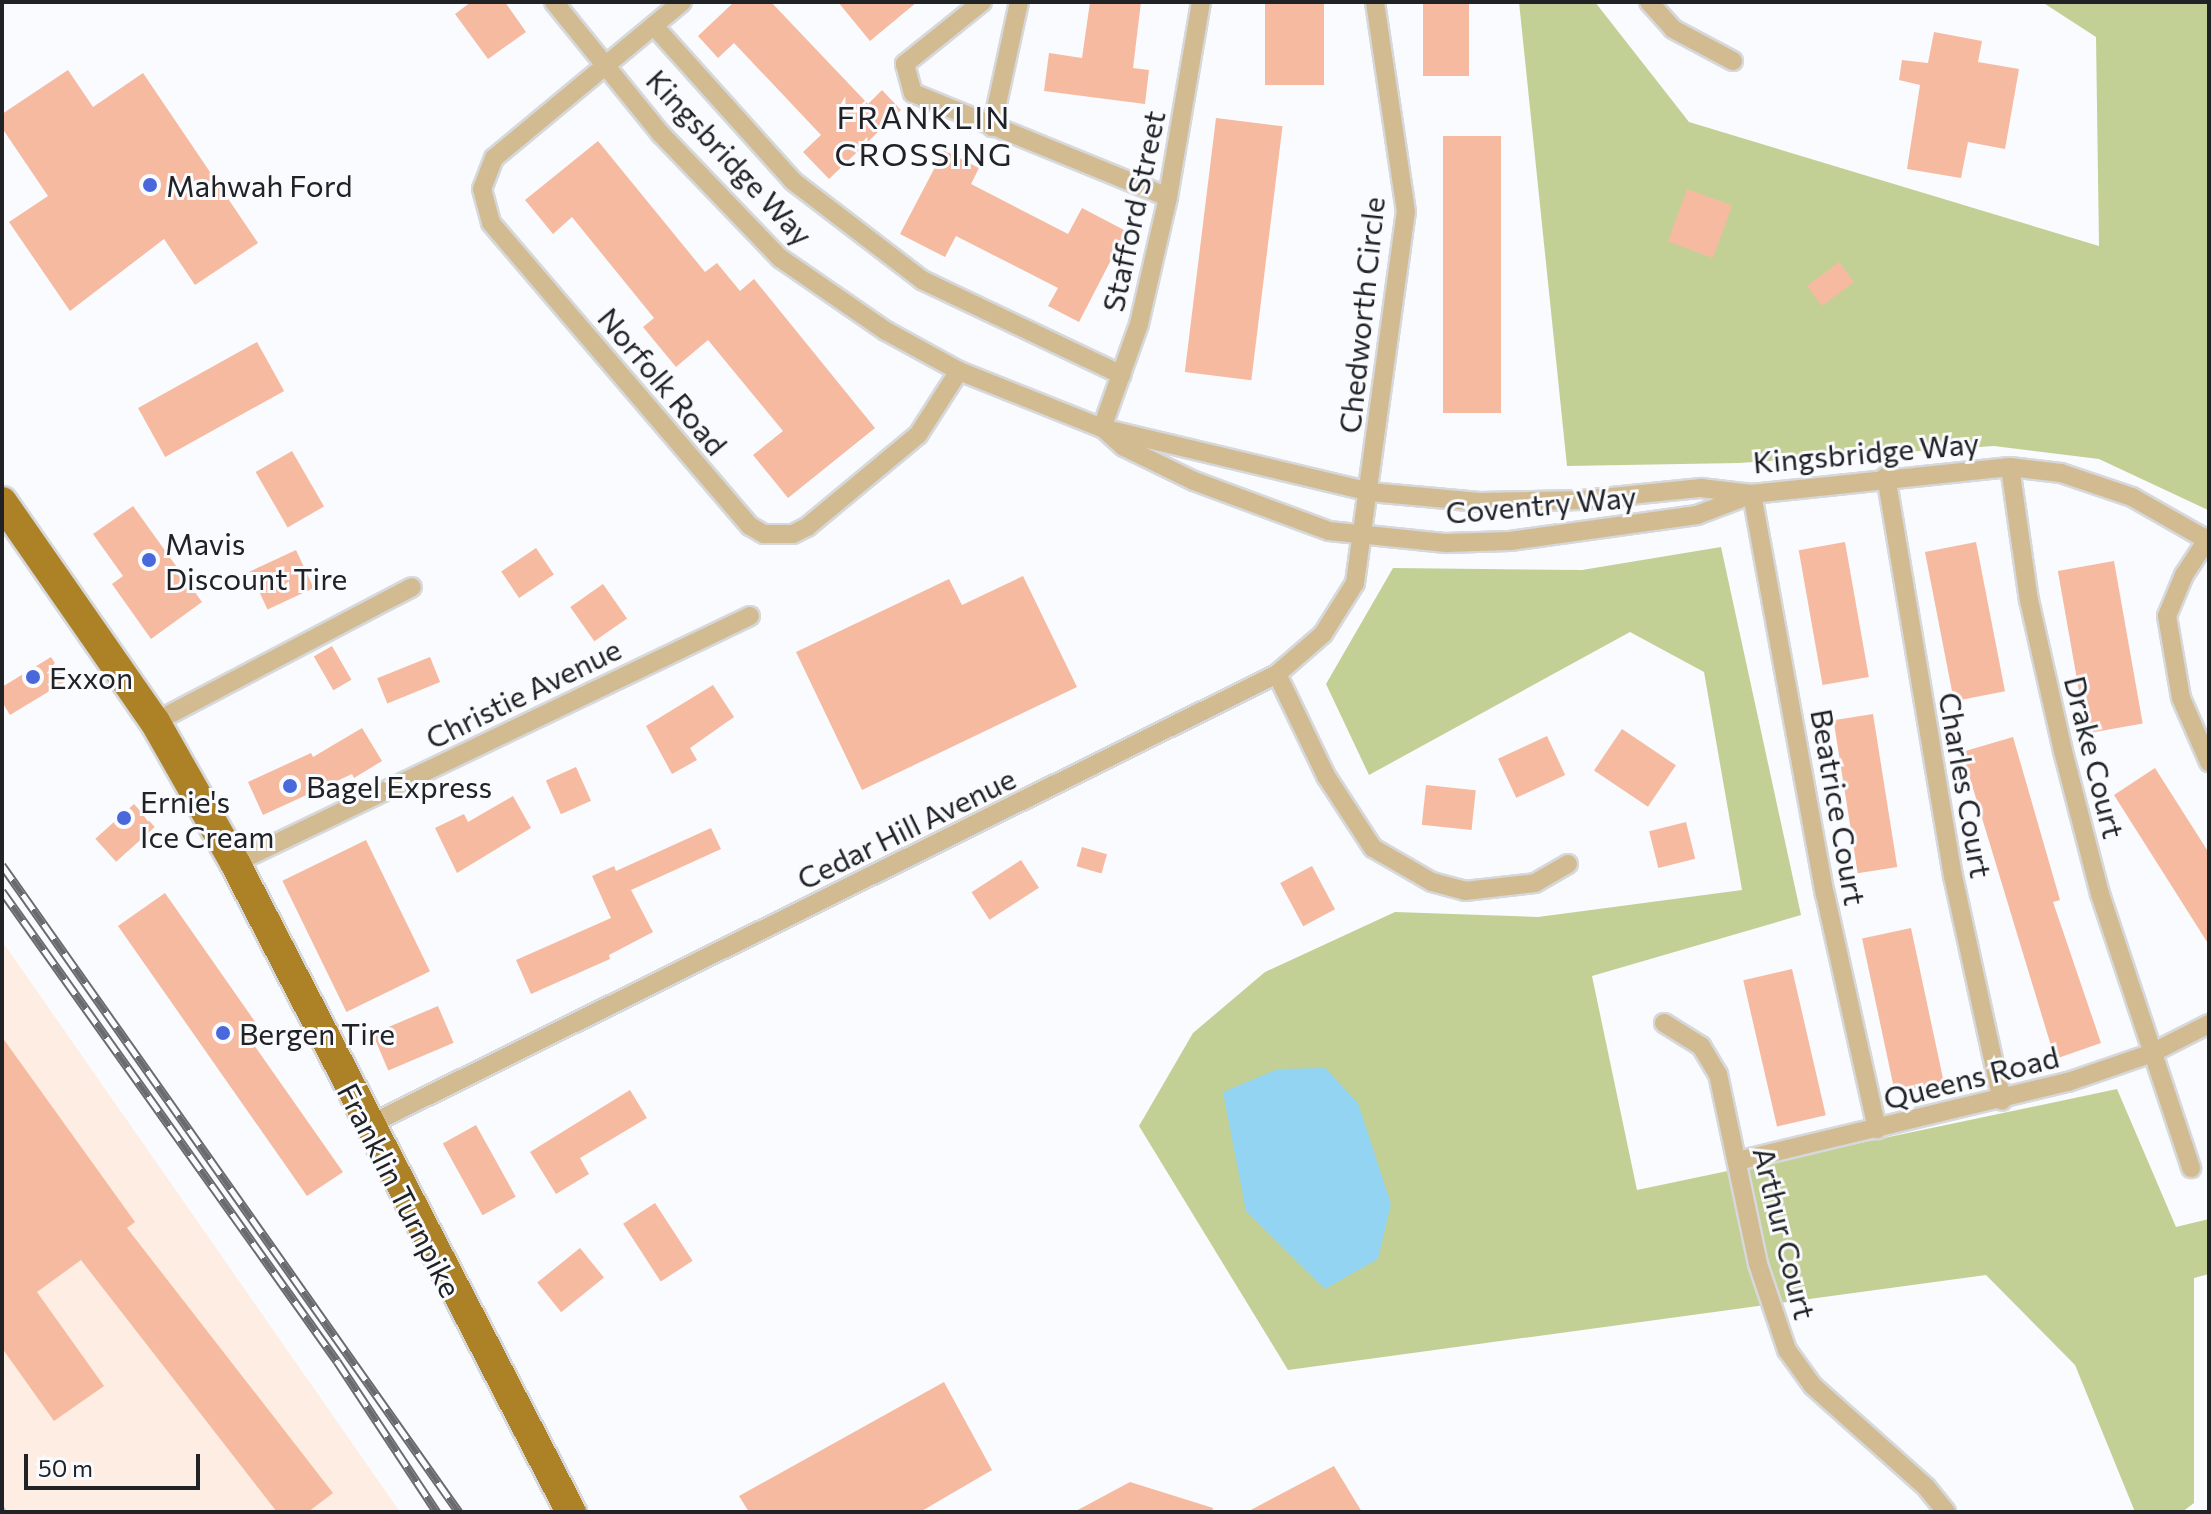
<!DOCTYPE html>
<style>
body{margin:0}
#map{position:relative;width:2211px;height:1514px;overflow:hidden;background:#f9fbfe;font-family:Commissioner,sans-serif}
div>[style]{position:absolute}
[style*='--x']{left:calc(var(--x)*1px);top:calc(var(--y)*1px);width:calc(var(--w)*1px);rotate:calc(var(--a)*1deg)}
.industrial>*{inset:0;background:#feede2}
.forest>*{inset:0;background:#c2d096}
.water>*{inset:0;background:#93d4f2}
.stream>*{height:7px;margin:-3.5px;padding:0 3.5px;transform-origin:3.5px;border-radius:3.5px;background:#93d4f2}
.building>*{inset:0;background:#f6baa1;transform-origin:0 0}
.roads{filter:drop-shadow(2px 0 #d6d8db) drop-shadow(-2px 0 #d6d8db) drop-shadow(0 2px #d6d8db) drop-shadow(0 -2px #d6d8db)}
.street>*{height:18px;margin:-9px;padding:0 9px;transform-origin:9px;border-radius:9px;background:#d2bb91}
.primary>*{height:30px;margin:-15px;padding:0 15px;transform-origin:15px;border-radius:15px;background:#ad8226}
.rail>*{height:9px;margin-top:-4.5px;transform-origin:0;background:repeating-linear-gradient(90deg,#f9fbfe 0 18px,#696b6e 0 36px);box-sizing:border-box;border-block:2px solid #696b6e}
.dots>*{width:22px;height:22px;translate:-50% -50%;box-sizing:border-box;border:4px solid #f9fbfe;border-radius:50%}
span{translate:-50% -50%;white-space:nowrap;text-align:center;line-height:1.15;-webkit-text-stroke:6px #f9fbfe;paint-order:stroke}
.street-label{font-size:30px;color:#202225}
.poi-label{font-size:30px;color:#202225}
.left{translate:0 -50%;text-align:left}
.neighbourhood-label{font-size:32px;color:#202225;letter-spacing:2px}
.frame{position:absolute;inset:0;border:4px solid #202225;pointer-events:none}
.scale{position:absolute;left:24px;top:1454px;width:176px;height:36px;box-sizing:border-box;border:4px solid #202225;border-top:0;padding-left:10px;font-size:24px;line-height:28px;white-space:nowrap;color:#202225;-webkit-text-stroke:6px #f9fbfe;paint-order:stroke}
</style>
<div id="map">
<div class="industrial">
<div style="clip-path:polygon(2px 941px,400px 1512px,2px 1512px)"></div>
</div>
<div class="forest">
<div style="clip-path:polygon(1519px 2px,1595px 2px,1689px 122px,2099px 246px,2096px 37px,2042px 2px,2209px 2px,2208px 510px,2099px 459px,1994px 446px,1739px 463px,1567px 466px)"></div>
<div style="clip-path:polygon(1721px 547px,1801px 915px,1592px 976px,1637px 1190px,2117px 1089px,2176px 1227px,2209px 1219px,2209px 1274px,2194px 1278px,2194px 1503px,2182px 1512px,2135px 1512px,2075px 1365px,1986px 1275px,1288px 1370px,1139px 1126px,1193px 1033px,1265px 972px,1395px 912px,1538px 917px,1742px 890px,1704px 672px,1630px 632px,1369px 775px,1326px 684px,1393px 568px,1582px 570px)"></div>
</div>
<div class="water">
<div style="clip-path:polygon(1325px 1068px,1358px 1103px,1391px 1204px,1378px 1259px,1325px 1289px,1246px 1211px,1223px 1092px,1278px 1069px)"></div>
</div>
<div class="stream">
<div style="--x:2;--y:1510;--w:2;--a:63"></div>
</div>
<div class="building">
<div style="clip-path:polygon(471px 2px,505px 2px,526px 32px,488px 59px,455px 14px)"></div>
<div style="clip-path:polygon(734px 2px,771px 2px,868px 104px,882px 90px,901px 110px,829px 179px,803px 152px,821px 135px,734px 43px,718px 58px,698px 36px)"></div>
<div style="clip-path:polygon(838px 2px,917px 2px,870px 41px)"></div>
<div style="clip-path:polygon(1090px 2px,1141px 2px,1133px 68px,1149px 70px,1145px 104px,1044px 91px,1049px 53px,1082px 58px)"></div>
<div style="left:1265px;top:2px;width:59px;height:83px"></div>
<div style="left:1423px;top:2px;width:46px;height:74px"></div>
<div style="clip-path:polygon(1934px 32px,1982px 41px,1978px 62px,2019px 69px,2005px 149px,1968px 142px,1961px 178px,1907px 169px,1920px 85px,1899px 80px,1902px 60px,1928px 63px)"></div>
<div style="clip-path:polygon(68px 70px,93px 107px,143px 73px,258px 243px,195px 285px,164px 239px,70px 311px,9px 222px,48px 196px,2px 128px,2px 114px)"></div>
<div style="left:1216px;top:118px;width:67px;height:256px;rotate:7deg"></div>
<div style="left:1443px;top:136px;width:58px;height:277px"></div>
<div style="clip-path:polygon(598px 141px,705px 272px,717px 263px,740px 291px,754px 279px,875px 428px,788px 498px,753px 455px,783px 431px,708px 340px,676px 367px,643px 327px,654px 318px,572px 217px,553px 234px,525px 200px)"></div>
<div style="clip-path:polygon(944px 150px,979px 168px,971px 184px,1068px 234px,1082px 208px,1126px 231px,1079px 322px,1048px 306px,1058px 288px,956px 236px,945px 257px,900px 234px)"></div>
<div style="left:1687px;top:189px;width:48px;height:56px;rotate:20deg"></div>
<div style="left:1839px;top:262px;width:25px;height:40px;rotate:53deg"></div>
<div style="left:257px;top:342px;width:56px;height:136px;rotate:61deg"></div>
<div style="left:292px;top:451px;width:64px;height:42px;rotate:60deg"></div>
<div style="clip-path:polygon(133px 506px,202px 602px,151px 639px,112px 584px,123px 576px,93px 534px)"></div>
<div style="left:1845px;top:542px;width:137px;height:47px;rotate:80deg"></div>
<div style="left:1976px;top:542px;width:152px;height:52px;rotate:79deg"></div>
<div style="left:536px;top:548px;width:32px;height:42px;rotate:56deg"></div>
<div style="left:296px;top:550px;width:42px;height:51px;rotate:65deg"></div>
<div style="left:2114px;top:561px;width:165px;height:57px;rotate:80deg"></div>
<div style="clip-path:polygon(1023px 576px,1077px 687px,862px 790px,796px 652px,949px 579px,962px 605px)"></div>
<div style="left:603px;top:584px;width:42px;height:40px;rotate:55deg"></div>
<div style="left:332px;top:646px;width:39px;height:21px;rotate:60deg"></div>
<div style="clip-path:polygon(51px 657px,66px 681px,10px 715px,2px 702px,2px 687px)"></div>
<div style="left:430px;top:657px;width:27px;height:57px;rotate:68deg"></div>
<div style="clip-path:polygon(713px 685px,734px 717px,690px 748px,697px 760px,672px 774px,646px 726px)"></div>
<div style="left:1873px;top:714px;width:155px;height:40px;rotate:81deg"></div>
<div style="clip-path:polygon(362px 728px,382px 761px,354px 778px,352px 774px,263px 815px,248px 782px,311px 753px,313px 757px)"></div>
<div style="left:1622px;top:729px;width:65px;height:50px;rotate:34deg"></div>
<div style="left:1547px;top:736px;width:43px;height:54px;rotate:65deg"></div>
<div style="clip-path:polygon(2013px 737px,2060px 900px,2053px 902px,2101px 1043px,2055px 1059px,1962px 752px)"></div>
<div style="left:576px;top:767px;width:37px;height:33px;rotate:66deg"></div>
<div style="clip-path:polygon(2155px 768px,2209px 853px,2209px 945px,2114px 795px)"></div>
<div style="left:1426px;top:785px;width:50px;height:40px;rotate:6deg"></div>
<div style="clip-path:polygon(513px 796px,531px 828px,457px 873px,435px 828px,464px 814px,468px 822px)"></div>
<div style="left:134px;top:804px;width:31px;height:52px;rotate:48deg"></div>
<div style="left:1686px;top:822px;width:38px;height:38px;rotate:76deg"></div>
<div style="clip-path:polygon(711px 828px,721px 849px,631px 890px,653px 932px,609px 955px,610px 959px,531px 994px,516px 960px,611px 918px,592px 876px,614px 866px,616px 871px)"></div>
<div style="left:366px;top:840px;width:146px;height:93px;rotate:64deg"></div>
<div style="left:1082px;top:847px;width:26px;height:20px;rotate:16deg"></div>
<div style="left:1021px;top:860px;width:33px;height:59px;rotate:57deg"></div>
<div style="left:1312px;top:866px;width:49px;height:36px;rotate:62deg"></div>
<div style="clip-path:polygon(165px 893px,265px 1036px,254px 1045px,343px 1172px,307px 1196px,118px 926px)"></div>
<div style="left:1911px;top:928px;width:157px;height:50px;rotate:78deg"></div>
<div style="left:1792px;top:969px;width:150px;height:50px;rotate:77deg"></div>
<div style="left:438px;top:1006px;width:40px;height:71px;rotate:67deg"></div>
<div style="clip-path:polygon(2px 1037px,135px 1222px,127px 1228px,333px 1493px,308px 1512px,277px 1512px,81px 1260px,37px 1292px,104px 1386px,54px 1421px,2px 1348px)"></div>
<div style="clip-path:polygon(630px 1090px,647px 1118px,580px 1158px,589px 1174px,556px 1194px,530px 1152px)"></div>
<div style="left:476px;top:1125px;width:82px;height:38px;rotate:61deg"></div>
<div style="left:655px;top:1203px;width:69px;height:38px;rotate:57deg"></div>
<div style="left:580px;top:1248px;width:38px;height:55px;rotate:51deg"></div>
<div style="clip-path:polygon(944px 1382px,992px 1470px,920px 1512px,749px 1512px,739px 1496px)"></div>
<div style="clip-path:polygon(1334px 1466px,1362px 1512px,1247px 1512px)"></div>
<div style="clip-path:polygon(1130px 1482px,1213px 1508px,1212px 1512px,1074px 1512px)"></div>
</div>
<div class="roads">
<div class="street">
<div style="--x:554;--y:2;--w:170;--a:51"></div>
<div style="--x:661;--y:134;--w:172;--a:46.2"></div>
<div style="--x:780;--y:258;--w:129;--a:34.6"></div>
<div style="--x:886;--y:331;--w:83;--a:28.7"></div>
<div style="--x:959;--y:371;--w:154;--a:21.7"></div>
<div style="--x:1102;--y:428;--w:276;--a:13.4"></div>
<div style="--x:1370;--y:492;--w:110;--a:5.2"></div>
<div style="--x:1480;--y:502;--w:102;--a:-1.1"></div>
<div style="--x:1582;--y:500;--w:120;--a:-5.8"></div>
<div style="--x:1701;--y:488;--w:51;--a:6.7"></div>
<div style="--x:1752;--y:494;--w:259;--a:-6"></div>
<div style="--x:2010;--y:467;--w:51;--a:6.7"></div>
<div style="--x:2061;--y:473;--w:75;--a:18.7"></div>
<div style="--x:2132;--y:497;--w:89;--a:29.7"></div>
<div style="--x:682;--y:2;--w:244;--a:140.3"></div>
<div style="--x:494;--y:158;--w:33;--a:111"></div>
<div style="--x:482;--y:189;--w:35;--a:75"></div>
<div style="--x:491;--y:223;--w:399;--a:49.5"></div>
<div style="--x:750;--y:526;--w:16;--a:30"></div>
<div style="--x:764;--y:534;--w:29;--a:0"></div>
<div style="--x:793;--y:534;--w:16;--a:-27"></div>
<div style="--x:807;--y:527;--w:144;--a:-39.7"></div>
<div style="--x:918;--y:435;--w:76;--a:-57.4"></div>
<div style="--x:982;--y:2;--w:99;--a:141.2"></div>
<div style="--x:905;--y:64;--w:30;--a:75"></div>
<div style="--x:913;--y:93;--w:275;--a:22.2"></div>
<div style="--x:1649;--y:2;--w:36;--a:48"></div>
<div style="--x:1673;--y:29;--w:68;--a:28.1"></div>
<div style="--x:654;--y:26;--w:208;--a:48.1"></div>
<div style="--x:793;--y:181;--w:163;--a:37.5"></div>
<div style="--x:922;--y:280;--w:221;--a:25.4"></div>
<div style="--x:992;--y:127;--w:128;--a:-77.8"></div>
<div style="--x:1102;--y:428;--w:110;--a:-70.4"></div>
<div style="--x:1139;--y:324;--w:130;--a:-77.1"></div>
<div style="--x:1168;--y:197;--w:198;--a:-80.4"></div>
<div style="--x:1105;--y:430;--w:25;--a:42"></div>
<div style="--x:1124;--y:447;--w:78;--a:25.9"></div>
<div style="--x:1194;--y:481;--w:144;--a:20.3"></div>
<div style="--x:1329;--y:531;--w:118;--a:5.9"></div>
<div style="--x:1446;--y:543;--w:64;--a:-1.8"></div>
<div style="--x:1510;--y:541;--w:189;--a:-7.9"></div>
<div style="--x:1697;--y:515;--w:57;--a:-20.7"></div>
<div style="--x:2010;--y:467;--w:134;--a:81.9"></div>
<div style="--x:2029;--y:600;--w:155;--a:77.3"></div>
<div style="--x:2063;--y:751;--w:148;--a:75.5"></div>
<div style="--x:2100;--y:894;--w:289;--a:71.6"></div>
<div style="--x:1886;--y:476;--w:406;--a:80.5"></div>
<div style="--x:1953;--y:876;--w:230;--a:77.7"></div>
<div style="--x:1752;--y:494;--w:407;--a:79.7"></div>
<div style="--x:1825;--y:894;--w:241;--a:77.5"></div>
<div style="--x:2209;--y:537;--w:45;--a:123.3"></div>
<div style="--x:2184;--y:575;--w:44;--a:112.5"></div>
<div style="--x:2167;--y:616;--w:83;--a:80.3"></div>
<div style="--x:2181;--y:698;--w:70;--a:66.4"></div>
<div style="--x:1277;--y:674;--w:113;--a:64.3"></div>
<div style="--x:1326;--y:776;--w:86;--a:56.9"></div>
<div style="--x:1373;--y:848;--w:68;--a:30"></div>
<div style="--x:1432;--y:882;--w:34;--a:15"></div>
<div style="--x:1465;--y:891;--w:70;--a:-6.5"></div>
<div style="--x:1535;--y:883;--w:38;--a:-30"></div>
<div style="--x:155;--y:722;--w:290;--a:-27.7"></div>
<div style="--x:235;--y:863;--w:571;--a:-25.62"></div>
<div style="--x:1664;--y:1023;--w:44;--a:31.9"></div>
<div style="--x:1701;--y:1046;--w:33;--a:59"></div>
<div style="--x:1718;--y:1074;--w:194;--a:78.1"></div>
<div style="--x:1758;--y:1264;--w:91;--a:71.4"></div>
<div style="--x:1787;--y:1350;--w:44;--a:54.2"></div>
<div style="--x:1813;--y:1386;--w:152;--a:41.8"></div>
<div style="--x:1926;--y:1487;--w:32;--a:51"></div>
<div style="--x:367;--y:1126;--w:1016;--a:-26.41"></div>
<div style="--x:1277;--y:674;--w:61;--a:-41"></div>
<div style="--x:1323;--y:634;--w:60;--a:-57.9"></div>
<div style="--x:1355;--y:583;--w:374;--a:-82.2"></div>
<div style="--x:1406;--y:212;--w:212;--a:-98.4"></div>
<div style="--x:1738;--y:1161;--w:339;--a:-13.5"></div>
<div style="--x:2068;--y:1082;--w:87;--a:-18.9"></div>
<div style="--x:2150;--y:1054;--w:66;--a:-27"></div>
</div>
<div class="primary">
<div style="--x:2;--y:502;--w:268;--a:55.2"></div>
<div style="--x:155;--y:722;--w:162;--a:60.4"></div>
<div style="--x:235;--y:863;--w:731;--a:62.63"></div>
</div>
</div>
<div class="rail">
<div style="--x:2;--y:865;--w:792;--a:54.77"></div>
<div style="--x:2;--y:891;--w:577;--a:54.52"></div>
<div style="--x:337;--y:1361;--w:181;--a:56.5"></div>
</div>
<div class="dots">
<div style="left:150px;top:185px;background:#4968dc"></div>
<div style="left:149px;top:560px;background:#4968dc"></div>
<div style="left:33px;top:677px;background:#4968dc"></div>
<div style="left:290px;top:786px;background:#4968dc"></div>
<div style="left:124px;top:818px;background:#4968dc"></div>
<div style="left:223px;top:1033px;background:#4968dc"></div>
</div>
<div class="street-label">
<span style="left:730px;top:157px;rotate:47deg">Kingsbridge Way</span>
<span style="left:1133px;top:211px;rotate:-78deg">Stafford Street</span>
<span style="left:1361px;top:315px;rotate:-84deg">Chedworth Circle</span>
<span style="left:663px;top:381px;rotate:50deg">Norfolk Road</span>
<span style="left:1866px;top:452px;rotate:-5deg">Kingsbridge Way</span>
<span style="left:1541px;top:504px;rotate:-5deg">Coventry Way</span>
<span style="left:523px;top:693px;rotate:-26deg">Christie Avenue</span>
<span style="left:2095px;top:757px;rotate:76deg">Drake Court</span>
<span style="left:1966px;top:785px;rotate:80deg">Charles Court</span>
<span style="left:1839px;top:807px;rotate:80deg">Beatrice Court</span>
<span style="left:906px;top:828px;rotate:-26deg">Cedar Hill Avenue</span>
<span style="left:1971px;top:1077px;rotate:-14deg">Queens Road</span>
<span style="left:400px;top:1190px;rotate:63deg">Franklin Turnpike</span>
<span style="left:1785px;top:1233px;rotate:76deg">Arthur Court</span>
</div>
<div class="poi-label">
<span class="left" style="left:166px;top:185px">Mahwah Ford</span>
<span class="left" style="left:165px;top:560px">Mavis<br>Discount Tire</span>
<span class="left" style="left:49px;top:677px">Exxon</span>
<span class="left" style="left:306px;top:786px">Bagel Express</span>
<span class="left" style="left:140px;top:818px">Ernie's<br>Ice Cream</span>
<span class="left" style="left:239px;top:1033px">Bergen Tire</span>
</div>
<div class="neighbourhood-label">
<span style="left:924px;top:135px">FRANKLIN<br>CROSSING</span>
</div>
<div class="frame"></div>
<div class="scale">50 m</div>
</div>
